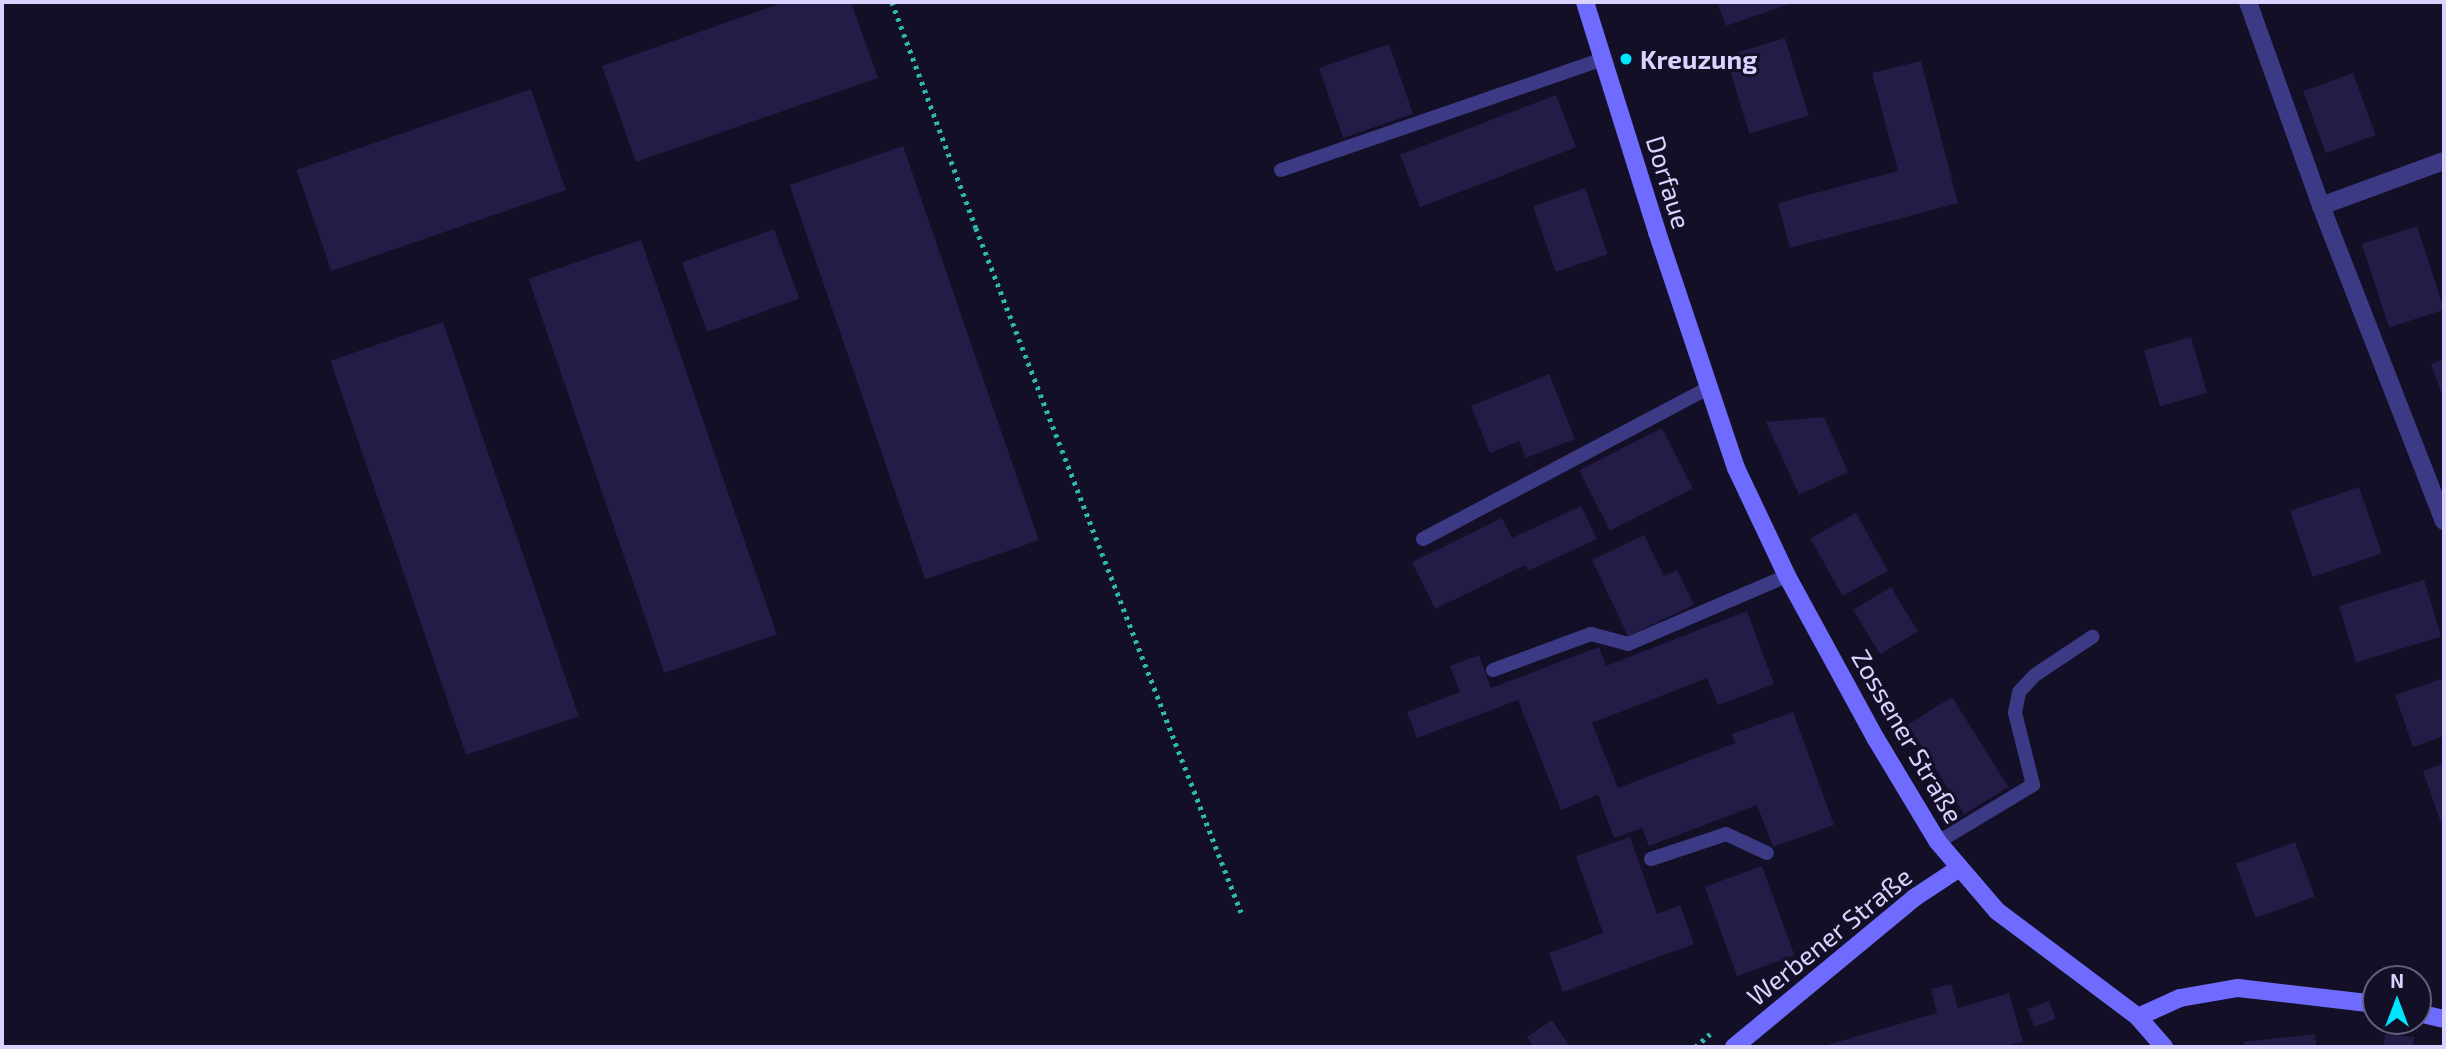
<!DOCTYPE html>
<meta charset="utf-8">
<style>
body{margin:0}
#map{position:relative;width:2446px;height:1049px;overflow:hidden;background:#130f26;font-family:"Exo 2",sans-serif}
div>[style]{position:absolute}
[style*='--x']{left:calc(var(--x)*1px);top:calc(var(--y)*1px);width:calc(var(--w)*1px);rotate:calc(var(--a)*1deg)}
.building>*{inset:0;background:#241b47;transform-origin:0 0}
.path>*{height:4.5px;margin-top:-2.25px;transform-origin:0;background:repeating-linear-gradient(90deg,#2fb8b0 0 3.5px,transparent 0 8.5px)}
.lane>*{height:14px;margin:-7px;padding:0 7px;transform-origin:7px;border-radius:7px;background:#3d3a85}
.street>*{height:18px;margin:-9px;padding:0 9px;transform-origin:9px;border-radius:9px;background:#3d3a85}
.secondary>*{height:18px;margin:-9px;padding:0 9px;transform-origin:9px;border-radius:9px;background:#6f6bff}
.dots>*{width:19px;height:19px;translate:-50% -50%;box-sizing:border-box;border:4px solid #130f26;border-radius:50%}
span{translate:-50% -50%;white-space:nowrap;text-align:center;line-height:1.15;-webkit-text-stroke:6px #130f26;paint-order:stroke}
.poi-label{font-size:26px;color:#d9d4ff;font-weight:700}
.left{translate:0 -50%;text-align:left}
.street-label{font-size:26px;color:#d9d4ff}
.frame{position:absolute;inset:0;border:4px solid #d9d4ff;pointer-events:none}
.north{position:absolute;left:2362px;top:965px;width:70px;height:70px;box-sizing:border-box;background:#130f26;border:2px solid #625e7d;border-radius:50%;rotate:0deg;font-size:19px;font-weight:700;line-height:28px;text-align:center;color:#d9d4ff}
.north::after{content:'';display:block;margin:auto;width:24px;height:32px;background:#00e5ff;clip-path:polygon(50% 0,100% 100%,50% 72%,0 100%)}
</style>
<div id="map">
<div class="building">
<div style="clip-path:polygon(785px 2px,851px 2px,878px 78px,636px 162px,602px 66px)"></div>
<div style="clip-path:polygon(1717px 2px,1789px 2px,1789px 4px,1726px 26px)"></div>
<div style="left:1785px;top:38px;width:81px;height:62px;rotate:73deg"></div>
<div style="left:1389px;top:44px;width:74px;height:74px;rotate:71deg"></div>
<div style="clip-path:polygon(1921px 61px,1958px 203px,1790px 248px,1778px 203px,1898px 171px,1872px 73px)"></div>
<div style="left:2353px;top:73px;width:66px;height:53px;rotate:70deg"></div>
<div style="left:531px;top:89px;width:107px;height:248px;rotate:71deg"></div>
<div style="left:1556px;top:95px;width:56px;height:167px;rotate:69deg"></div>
<div style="left:903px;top:146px;width:417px;height:120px;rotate:71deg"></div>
<div style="left:1585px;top:188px;width:70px;height:55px;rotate:71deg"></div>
<div style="left:2417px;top:226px;width:88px;height:58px;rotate:72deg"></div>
<div style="left:774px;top:229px;width:74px;height:98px;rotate:70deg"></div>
<div style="left:641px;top:240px;width:417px;height:119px;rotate:71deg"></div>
<div style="left:443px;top:322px;width:417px;height:119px;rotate:71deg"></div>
<div style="left:2191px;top:337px;width:58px;height:49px;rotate:74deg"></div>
<div style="clip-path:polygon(2444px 359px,2444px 400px,2431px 364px)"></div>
<div style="clip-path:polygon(1549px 374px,1575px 439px,1526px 458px,1519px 441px,1490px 453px,1471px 406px)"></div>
<div style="clip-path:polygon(1824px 417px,1848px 472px,1799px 495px,1766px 422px)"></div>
<div style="left:1662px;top:428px;width:68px;height:93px;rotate:63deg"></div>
<div style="left:2359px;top:487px;width:70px;height:73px;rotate:71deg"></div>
<div style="clip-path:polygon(1581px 506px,1597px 539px,1528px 571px,1525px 565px,1435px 609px,1412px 562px,1502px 518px,1512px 538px)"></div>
<div style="left:1856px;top:513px;width:66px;height:52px;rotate:61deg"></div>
<div style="clip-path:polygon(1644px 535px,1664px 576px,1677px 570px,1694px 605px,1628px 636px,1592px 560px)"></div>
<div style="left:2424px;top:580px;width:59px;height:89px;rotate:73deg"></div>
<div style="left:1891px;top:587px;width:52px;height:44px;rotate:59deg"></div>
<div style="clip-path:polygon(1747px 611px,1774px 684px,1718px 705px,1707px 678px,1592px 723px,1618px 788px,1735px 743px,1732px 734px,1793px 712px,1834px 825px,1773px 847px,1757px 805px,1649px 846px,1642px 828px,1614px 838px,1598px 795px,1561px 810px,1518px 700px,1417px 738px,1407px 712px,1460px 692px,1450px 666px,1479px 655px,1491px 688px,1599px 647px,1606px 666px)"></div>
<div style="clip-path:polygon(2441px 679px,2444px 688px,2444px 736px,2413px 747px,2395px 695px)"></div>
<div style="left:1952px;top:697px;width:106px;height:52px;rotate:58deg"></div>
<div style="clip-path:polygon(2444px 763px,2444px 822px,2441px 823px,2423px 771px)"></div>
<div style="clip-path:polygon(1630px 837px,1657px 914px,1680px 905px,1694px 944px,1563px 992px,1549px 953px,1603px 933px,1576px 856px)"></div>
<div style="left:2295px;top:842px;width:58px;height:63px;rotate:70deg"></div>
<div style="left:1762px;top:866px;width:95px;height:61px;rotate:70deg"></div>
<div style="clip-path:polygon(1951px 984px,1958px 1008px,2009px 993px,2023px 1042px,2003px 1047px,1820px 1047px,1937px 1013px,1931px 989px)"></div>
<div style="left:2049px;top:1001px;width:19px;height:23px;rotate:69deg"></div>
<div style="clip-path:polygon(1552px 1020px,1570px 1047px,1534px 1047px,1527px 1037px)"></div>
<div style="clip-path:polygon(2315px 1034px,2316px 1047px,2245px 1047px,2244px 1042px)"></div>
<div style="clip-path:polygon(2385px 1034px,2414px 1037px,2413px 1047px,2384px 1047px)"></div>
</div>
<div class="path">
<div style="--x:892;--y:2;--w:241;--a:69.6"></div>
<div style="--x:976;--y:228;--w:734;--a:68.82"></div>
<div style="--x:1695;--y:1047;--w:20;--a:-41"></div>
</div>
<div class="lane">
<div style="--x:1281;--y:170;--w:341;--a:-19"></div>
<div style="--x:1423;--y:539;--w:323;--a:-27.9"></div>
<div style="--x:1493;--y:670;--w:104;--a:-20.2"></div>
<div style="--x:1591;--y:634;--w:38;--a:15"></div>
<div style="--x:1628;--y:644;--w:173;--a:-23.2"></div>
<div style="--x:1938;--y:842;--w:111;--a:-31"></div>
<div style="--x:2033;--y:785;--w:74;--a:-104"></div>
<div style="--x:2015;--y:713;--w:21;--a:-79"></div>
<div style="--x:2019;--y:692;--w:23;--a:-47"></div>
<div style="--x:2035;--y:675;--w:69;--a:-33.7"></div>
<div style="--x:1651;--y:859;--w:79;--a:-18.4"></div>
<div style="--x:1726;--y:834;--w:45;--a:24.9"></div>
</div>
<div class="street">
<div style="--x:2248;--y:2;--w:217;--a:70.3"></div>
<div style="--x:2321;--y:206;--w:338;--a:68.7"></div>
<div style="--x:2321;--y:206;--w:131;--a:-20.1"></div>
</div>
<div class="secondary">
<div style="--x:1585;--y:2;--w:241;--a:72.6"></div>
<div style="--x:1657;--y:232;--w:249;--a:71.5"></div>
<div style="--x:1736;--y:468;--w:119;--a:64.7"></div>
<div style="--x:1787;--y:576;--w:186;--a:61.4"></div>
<div style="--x:1876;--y:739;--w:120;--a:59"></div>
<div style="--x:1938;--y:842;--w:91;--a:49.5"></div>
<div style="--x:1997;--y:911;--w:176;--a:36.9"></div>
<div style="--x:2138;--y:1017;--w:40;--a:49"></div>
<div style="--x:2418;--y:1013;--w:27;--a:13"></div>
<div style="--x:2138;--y:1017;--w:46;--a:-24.3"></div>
<div style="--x:2180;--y:998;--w:59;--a:-9.8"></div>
<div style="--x:2238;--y:988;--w:139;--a:6.6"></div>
<div style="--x:1734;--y:1047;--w:234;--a:-39.6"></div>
<div style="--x:1914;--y:898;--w:53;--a:-33.4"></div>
</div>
<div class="dots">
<div style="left:1626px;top:59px;background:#00e5ff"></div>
</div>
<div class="poi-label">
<span class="left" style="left:1640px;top:59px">Kreuzung</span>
</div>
<div class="street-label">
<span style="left:1669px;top:182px;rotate:73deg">Dorfaue</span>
<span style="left:1908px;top:736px;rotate:60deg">Zossener Straße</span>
<span style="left:1829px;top:936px;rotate:-39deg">Werbener Straße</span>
</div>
<div class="frame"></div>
<div class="north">N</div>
</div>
